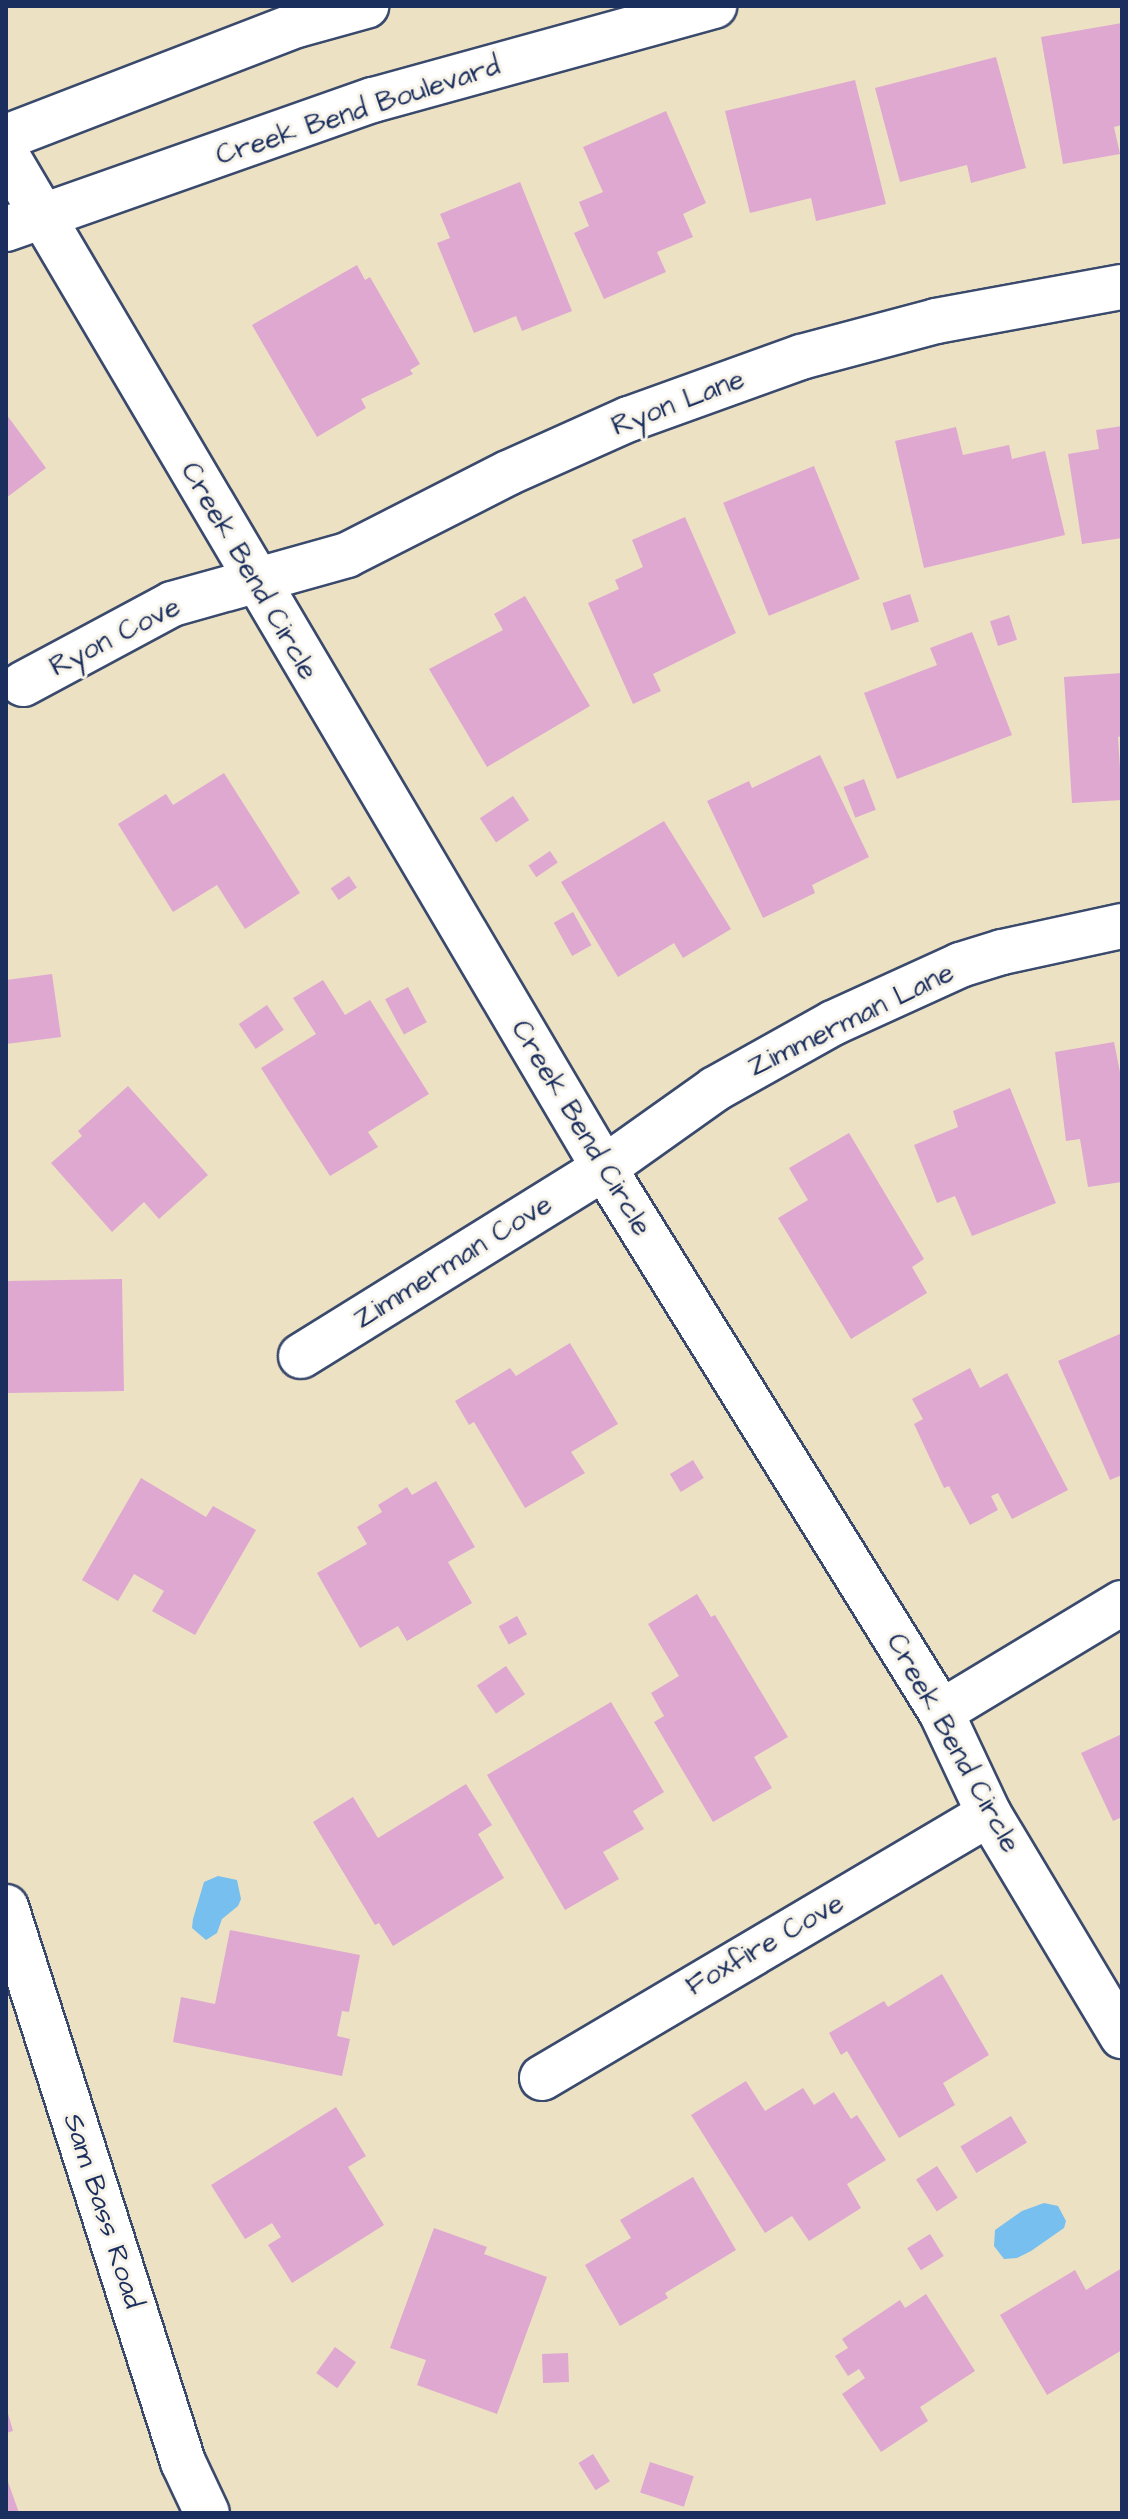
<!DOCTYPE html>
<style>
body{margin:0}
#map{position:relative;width:1128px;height:2519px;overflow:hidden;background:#ede1c3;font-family:"Architects Daughter",sans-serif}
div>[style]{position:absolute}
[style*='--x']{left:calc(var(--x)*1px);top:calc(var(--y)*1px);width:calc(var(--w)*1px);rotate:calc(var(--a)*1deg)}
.water>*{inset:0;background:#76bfef}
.building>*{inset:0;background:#dea8d1;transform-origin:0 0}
.roads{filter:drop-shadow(2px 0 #3a4a6d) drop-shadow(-2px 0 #3a4a6d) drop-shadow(0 2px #3a4a6d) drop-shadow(0 -2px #3a4a6d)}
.minor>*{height:44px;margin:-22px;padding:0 22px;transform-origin:22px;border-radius:22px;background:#fff}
.tertiary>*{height:44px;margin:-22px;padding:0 22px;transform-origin:22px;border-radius:22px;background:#fff}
.secondary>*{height:44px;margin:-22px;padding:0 22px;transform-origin:22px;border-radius:22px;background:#fff}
span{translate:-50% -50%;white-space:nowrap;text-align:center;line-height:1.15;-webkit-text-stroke:6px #f7f3e8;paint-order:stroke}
.street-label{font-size:28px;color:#1b2f5e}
.frame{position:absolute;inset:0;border:8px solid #1b2f5e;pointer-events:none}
</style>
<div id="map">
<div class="water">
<div style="clip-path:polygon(218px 1876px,237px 1880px,241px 1899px,238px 1906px,222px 1919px,217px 1933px,206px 1940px,192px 1928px,193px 1919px,204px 1882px)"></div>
<div style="clip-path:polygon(1044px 2203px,1058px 2206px,1066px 2221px,1064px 2228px,1031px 2251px,1017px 2258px,1004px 2259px,994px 2246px,995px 2230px,1022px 2211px)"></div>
</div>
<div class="building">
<div style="clip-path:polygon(1122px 23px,1122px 125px,1114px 127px,1120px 154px,1063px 164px,1041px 37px)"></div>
<div style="clip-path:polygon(996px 57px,1026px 168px,971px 183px,967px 165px,900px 182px,875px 88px)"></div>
<div style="clip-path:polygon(855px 80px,886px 204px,816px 221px,811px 198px,750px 213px,725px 111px)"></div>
<div style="clip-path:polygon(666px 111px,706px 203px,683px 214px,693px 237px,657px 252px,666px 272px,604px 299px,574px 233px,589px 226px,579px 202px,603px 192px,583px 147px)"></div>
<div style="clip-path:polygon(520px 182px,572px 311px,522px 331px,516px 316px,474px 333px,437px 243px,450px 238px,440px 214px)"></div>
<div style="clip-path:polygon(357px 265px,365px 280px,370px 277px,420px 364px,410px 370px,413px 374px,361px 399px,366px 408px,317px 437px,252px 325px)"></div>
<div style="clip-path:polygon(6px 414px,46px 468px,6px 498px)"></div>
<div style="clip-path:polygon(1122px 426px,1122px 538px,1082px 544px,1068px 454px,1099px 449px,1096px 430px)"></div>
<div style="clip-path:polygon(956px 427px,963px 455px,1009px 445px,1012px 459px,1045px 451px,1065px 535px,924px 568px,895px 441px)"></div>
<div style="left:814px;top:466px;width:122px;height:98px;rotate:68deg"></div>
<div style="clip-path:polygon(685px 517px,736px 633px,653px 674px,661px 691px,633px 704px,588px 603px,619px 589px,615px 580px,643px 567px,632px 540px)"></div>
<div style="left:910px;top:594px;width:29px;height:29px;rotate:72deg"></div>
<div style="clip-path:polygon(525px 596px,590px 706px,487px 767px,429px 669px,503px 630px,494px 614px)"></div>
<div style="left:1009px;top:615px;width:26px;height:20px;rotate:72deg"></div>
<div style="clip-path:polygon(972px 632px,1012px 735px,897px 779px,864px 693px,937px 665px,930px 648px)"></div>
<div style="clip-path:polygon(1122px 673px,1122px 736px,1118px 737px,1122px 800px,1072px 803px,1064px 677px)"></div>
<div style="clip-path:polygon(820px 755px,869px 857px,812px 885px,815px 893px,763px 918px,707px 801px,749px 781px,752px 788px)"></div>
<div style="clip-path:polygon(224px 773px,300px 893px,245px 929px,217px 885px,173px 912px,118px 824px,166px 794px,173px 805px)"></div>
<div style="left:864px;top:779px;width:33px;height:22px;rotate:69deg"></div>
<div style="left:513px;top:796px;width:29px;height:40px;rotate:56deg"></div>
<div style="clip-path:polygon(664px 821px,731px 929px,683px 958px,674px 943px,618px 977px,561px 882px)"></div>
<div style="left:550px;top:851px;width:14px;height:26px;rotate:56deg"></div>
<div style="left:349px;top:876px;width:14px;height:22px;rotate:56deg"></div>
<div style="left:573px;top:912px;width:38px;height:22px;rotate:61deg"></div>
<div style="clip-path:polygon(52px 974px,61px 1037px,6px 1044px,6px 980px)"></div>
<div style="clip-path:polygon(323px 980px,345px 1015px,370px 1000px,429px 1094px,368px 1132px,378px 1147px,330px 1176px,261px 1068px,316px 1034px,293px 998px)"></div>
<div style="left:408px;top:987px;width:40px;height:26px;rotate:62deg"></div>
<div style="left:267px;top:1005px;width:30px;height:34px;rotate:56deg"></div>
<div style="clip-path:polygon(1114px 1042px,1122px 1082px,1122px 1182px,1088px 1187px,1080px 1139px,1066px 1141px,1055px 1052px)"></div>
<div style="clip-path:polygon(128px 1086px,208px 1175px,159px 1219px,144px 1202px,112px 1232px,51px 1163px,82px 1136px,78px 1131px)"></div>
<div style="clip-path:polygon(1010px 1088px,1056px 1203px,972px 1236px,955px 1196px,937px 1203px,914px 1145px,958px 1127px,953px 1111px)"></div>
<div style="clip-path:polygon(849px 1133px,924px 1259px,912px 1267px,927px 1293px,851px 1339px,778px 1218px,808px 1200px,789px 1168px)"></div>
<div style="left:122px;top:1279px;width:112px;height:116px;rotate:89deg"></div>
<div style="clip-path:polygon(1122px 1333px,1122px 1475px,1110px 1480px,1058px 1361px)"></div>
<div style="clip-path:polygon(570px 1343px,618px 1424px,571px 1452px,585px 1473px,525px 1508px,474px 1422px,469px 1425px,455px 1401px,510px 1368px,516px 1376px)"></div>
<div style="clip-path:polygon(970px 1368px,980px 1388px,1007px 1373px,1068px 1490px,1012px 1519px,998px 1493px,991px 1496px,998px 1510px,970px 1525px,949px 1486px,944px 1488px,914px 1424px,923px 1419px,912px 1399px)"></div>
<div style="left:693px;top:1460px;width:21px;height:27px;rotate:59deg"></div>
<div style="clip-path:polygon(141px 1478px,206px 1517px,213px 1506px,256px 1530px,195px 1635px,152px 1611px,164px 1591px,134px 1574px,118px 1601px,82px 1580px)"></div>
<div style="clip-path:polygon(436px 1481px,475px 1547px,448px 1562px,472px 1603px,407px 1641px,398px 1626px,360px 1648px,317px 1573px,367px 1544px,357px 1527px,382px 1512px,378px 1505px,407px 1487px,412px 1495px)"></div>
<div style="clip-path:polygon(697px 1594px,711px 1617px,715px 1615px,788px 1737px,754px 1757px,772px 1788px,713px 1822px,654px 1722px,664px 1716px,651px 1693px,679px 1676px,648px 1624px)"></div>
<div style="left:517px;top:1616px;width:21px;height:21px;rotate:61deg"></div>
<div style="left:506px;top:1666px;width:34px;height:35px;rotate:56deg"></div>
<div style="clip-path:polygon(611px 1702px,664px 1792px,633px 1811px,644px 1829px,603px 1852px,619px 1879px,565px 1910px,487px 1775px)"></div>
<div style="clip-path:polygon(1122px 1734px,1122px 1817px,1113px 1821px,1081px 1753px)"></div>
<div style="clip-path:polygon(466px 1784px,492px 1825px,478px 1834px,504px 1878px,393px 1946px,379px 1923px,375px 1925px,313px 1822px,353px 1797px,378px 1838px)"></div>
<div style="clip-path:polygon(230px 1930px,360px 1955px,349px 2012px,342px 2011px,337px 2036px,350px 2039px,342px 2076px,173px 2042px,181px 1997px,215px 2004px)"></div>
<div style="clip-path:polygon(942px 1974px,989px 2055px,943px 2083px,955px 2105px,899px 2138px,847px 2051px,841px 2055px,829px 2033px,884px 2001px,888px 2007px)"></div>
<div style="clip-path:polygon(746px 2081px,765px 2111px,803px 2088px,814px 2105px,834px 2092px,851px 2119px,857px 2115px,886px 2160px,847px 2184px,861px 2208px,809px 2241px,792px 2216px,765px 2233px,691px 2115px)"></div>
<div style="clip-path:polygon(336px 2107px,366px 2156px,348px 2167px,384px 2225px,292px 2283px,268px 2245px,281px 2237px,272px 2223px,245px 2239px,211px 2185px)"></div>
<div style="left:1011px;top:2116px;width:31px;height:59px;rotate:59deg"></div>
<div style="left:937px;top:2166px;width:38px;height:25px;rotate:57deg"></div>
<div style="clip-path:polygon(693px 2177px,736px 2250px,665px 2293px,668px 2298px,620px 2326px,585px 2265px,631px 2238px,620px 2220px)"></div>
<div style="clip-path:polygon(434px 2228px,487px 2247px,484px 2254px,547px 2277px,497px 2414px,417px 2385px,426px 2360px,390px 2348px)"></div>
<div style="left:930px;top:2234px;width:26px;height:27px;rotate:58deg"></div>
<div style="clip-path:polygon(1122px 2268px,1122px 2350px,1047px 2395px,1000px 2315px,1075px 2270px,1086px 2290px)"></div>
<div style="clip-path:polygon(926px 2294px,975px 2371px,920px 2407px,928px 2421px,881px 2452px,842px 2394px,865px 2378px,859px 2369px,848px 2376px,835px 2356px,848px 2348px,842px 2339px,900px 2300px,905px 2308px)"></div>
<div style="left:335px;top:2347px;width:26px;height:32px;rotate:36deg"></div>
<div style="left:568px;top:2353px;width:29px;height:26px;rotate:88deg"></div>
<div style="clip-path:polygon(7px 2410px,13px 2431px,6px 2433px,6px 2411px)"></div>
<div style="left:593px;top:2454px;width:32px;height:17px;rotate:58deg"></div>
<div style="left:650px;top:2462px;width:46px;height:32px;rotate:18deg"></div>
<div style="clip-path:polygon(6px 2476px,19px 2513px,6px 2513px)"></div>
</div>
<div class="roads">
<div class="minor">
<div style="--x:6;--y:154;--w:1177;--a:59.47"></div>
<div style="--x:604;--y:1168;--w:640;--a:58.22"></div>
<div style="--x:941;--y:1712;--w:113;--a:64.8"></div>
<div style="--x:989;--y:1814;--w:259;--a:59.1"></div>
<div style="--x:23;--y:684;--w:169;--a:-28.2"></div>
<div style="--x:172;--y:604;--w:182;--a:-15.6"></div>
<div style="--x:347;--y:555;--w:181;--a:-27"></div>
<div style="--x:508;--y:473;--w:133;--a:-24.1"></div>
<div style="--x:629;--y:419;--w:183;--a:-19.8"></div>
<div style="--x:801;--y:357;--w:140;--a:-14.9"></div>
<div style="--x:936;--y:321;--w:189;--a:-10.4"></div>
<div style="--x:301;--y:1356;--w:357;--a:-31.8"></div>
<div style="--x:604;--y:1168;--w:136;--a:-35.4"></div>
<div style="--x:715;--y:1089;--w:135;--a:-29.2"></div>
<div style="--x:833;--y:1023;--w:140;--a:-24.5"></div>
<div style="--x:960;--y:965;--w:44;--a:-17.2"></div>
<div style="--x:1002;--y:952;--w:123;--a:-12.2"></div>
<div style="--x:941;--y:1712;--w:211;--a:-31.1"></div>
<div style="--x:542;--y:2078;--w:519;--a:-30.57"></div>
</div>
<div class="tertiary">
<div style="--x:6;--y:137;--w:312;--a:-21.1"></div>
<div style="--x:297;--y:25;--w:72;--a:-15.4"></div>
<div style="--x:6;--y:229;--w:389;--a:-19.4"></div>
<div style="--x:373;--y:100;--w:354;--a:-15.4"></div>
</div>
<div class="secondary">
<div style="--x:6;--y:1907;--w:583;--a:72.31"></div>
<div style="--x:183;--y:2462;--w:56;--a:64.8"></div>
</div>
</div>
<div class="street-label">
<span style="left:358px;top:111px;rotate:-18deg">Creek Bend Boulevard</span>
<span style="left:678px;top:403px;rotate:-21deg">Ryon Lane</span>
<span style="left:249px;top:571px;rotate:60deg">Creek Bend Circle</span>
<span style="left:115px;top:637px;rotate:-27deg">Ryon Cove</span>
<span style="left:851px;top:1020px;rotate:-26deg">Zimmerman Lane</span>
<span style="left:581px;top:1128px;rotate:59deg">Creek Bend Circle</span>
<span style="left:453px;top:1262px;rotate:-32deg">Zimmerman Cove</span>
<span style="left:953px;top:1743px;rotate:61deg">Creek Bend Circle</span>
<span style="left:765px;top:1945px;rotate:-30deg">Foxfire Cove</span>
<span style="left:103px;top:2211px;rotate:72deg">Sam Bass Road</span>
</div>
<div class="frame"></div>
</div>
